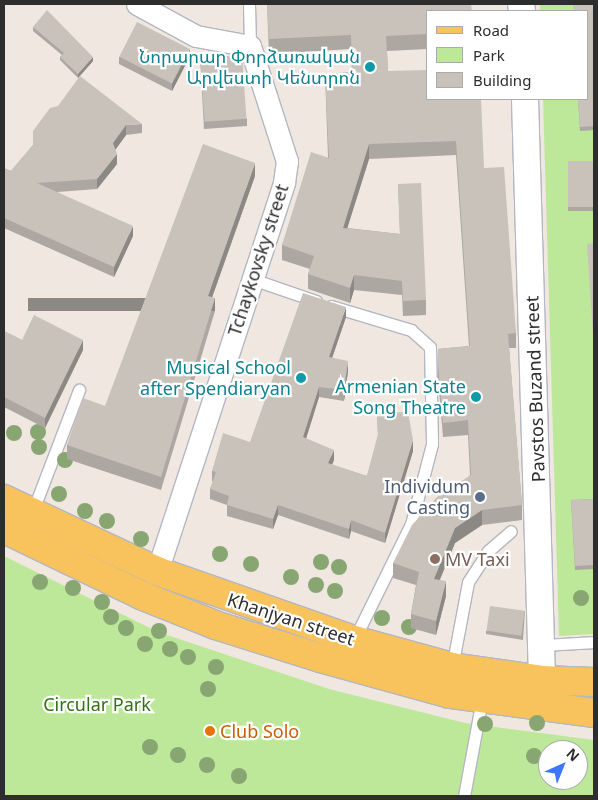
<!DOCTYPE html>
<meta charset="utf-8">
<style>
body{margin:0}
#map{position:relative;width:598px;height:800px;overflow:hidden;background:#efe7e0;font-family:"Noto Sans","Noto Sans Armenian",sans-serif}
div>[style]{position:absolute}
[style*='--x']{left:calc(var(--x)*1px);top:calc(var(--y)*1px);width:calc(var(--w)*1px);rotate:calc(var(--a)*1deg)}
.green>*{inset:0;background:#bde89a}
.roads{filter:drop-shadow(1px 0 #b3b7c1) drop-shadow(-1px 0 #b3b7c1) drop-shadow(0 1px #b3b7c1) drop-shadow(0 -1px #b3b7c1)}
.service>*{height:11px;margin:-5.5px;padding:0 5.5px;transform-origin:5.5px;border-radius:5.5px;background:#fff}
.minor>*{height:21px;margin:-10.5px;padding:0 10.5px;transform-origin:10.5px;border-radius:10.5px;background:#fff}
.tertiary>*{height:26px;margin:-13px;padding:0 13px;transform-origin:13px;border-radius:13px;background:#fff}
.primary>*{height:28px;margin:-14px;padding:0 14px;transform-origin:14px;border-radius:14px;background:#f8c35c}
.trees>*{width:16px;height:16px;margin:-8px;border-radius:50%;background:#88a671}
.wall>*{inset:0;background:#aca7a1;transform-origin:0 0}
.shaded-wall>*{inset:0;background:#8c8883;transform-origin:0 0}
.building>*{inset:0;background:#c8c2bb;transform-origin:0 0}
.dots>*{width:14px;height:14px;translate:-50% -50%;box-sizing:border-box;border:2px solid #fff;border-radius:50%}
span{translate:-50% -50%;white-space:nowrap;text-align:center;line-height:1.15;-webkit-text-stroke:4.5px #fff;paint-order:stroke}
.culture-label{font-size:18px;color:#0d838f}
.right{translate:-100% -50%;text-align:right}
.street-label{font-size:18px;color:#2d2d2d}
.service-label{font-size:18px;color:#4e5e75}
.education-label{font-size:18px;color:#785e54}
.left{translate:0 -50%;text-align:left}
.park-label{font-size:18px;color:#337117}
.food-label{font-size:18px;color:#c56008}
.frame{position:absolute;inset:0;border:5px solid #2d2d2d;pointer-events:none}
.legend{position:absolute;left:426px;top:10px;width:162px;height:90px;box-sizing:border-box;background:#fff;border:1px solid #ababab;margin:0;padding:6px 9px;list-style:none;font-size:15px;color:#2d2d2d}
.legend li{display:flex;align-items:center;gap:10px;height:25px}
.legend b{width:25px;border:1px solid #ababab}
.north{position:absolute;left:538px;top:740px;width:50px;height:50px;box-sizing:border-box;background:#fff;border:1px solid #ababab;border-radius:50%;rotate:44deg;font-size:14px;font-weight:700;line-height:20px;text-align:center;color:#2d2d2d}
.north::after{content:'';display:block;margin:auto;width:18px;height:22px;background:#3d76ff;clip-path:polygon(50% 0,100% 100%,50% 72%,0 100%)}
</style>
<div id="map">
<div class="green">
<div style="clip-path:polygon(540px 4px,594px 4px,594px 634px,559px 636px,543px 99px,587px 99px,587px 11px,540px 11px)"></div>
<div style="clip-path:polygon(evenodd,4px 556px,158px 632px,329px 689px,465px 723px,594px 740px,594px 796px,4px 796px,4px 556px,548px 750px,578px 750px,578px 780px,548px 780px,548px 750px)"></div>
</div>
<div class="roads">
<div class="service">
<div style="--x:249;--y:4;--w:42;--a:88.6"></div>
<div style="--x:252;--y:279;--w:68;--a:19"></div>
<div style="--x:331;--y:306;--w:84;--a:16.7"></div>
<div style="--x:411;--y:330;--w:25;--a:42"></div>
<div style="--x:430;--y:347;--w:97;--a:88.8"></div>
<div style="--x:432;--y:444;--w:83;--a:104.7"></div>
<div style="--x:411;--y:524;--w:129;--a:116.2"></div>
<div style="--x:32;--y:513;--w:132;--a:-69.1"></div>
<div style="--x:545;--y:645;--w:49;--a:-3.5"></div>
<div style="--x:452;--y:667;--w:86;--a:-79.3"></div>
<div style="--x:468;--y:582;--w:37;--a:-57"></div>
<div style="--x:488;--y:551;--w:30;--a:-41"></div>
<div style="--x:464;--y:796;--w:99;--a:-79.5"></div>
</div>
<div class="minor">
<div style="--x:137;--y:4;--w:67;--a:28.5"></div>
<div style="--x:196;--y:36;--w:55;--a:10.5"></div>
<div style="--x:250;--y:46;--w:121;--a:72.2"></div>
<div style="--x:287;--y:161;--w:22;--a:98"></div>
<div style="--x:284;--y:183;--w:408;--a:108.1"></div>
</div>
<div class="tertiary">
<div style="--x:521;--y:4;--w:7;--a:82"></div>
<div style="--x:525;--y:99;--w:581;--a:88.32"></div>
</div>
<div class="primary">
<div style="--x:4;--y:499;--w:169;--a:25.2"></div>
<div style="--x:157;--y:571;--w:209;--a:19.3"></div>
<div style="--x:354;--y:640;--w:102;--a:15.4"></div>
<div style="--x:452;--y:667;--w:91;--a:8.2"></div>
<div style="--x:542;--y:680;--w:52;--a:2.2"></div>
<div style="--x:4;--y:529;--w:154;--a:25.7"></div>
<div style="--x:143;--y:596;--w:78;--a:21.9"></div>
<div style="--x:215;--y:625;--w:110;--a:17.4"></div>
<div style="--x:320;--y:658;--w:135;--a:15.5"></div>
<div style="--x:450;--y:694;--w:145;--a:7.5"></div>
</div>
</div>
<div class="trees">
<div style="left:38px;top:432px"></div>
<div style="left:14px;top:433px"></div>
<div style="left:39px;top:447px"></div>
<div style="left:65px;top:460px"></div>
<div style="left:59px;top:494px"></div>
<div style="left:85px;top:511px"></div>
<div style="left:107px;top:521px"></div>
<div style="left:141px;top:539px"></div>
<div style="left:220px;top:554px"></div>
<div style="left:321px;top:562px"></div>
<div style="left:251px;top:564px"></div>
<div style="left:339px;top:567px"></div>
<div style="left:291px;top:577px"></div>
<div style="left:40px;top:582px"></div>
<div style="left:316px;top:585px"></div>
<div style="left:73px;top:588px"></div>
<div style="left:335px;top:591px"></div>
<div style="left:581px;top:598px"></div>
<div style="left:102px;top:602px"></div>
<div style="left:111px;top:617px"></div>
<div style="left:382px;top:618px"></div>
<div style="left:409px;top:627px"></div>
<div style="left:126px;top:628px"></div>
<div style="left:159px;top:631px"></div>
<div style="left:145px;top:644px"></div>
<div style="left:170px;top:649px"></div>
<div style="left:188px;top:657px"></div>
<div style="left:216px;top:667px"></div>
<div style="left:208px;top:689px"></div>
<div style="left:537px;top:723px"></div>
<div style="left:485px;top:724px"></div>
<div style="left:150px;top:747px"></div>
<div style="left:178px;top:755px"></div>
<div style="left:534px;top:756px"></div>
<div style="left:207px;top:765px"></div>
<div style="left:239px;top:776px"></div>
</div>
<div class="wall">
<div style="clip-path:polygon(267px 4px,471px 4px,427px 11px,427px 49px,387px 51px,388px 71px,484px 168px,516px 333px,516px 348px,509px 348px,522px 505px,522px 520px,482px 525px,455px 543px,440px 580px,446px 596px,436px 635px,411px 628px,411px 614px,416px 585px,393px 578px,393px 563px,470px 475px,468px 435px,443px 437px,438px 378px,438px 349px,469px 346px,456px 155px,369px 159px,347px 228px,400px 234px,398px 184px,426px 300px,426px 315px,403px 316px,402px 295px,354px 290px,350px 303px,308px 289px,308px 274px,310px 269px,282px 260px,282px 245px,328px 157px,325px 74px,352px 72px,351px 49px,269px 54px)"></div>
<div style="clip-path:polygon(594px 4px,594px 130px,580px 131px,578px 99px)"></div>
<div style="clip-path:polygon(33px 27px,93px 61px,78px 78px,60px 60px,60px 57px,62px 55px,33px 31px)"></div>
<div style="clip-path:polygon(190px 56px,172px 91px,119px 64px,119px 57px)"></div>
<div style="clip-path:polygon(200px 57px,247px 119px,247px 126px,204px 129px)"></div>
<div style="clip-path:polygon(142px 124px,142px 133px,126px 135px,115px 150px,117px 164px,97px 189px,57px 192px,133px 236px,114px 277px,4px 228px,4px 168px,11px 171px,33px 145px,33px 131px)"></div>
<div style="left:594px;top:161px;width:50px;height:26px;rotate:90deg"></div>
<div style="clip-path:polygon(255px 176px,212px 297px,215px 311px,161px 490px,67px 459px,67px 445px,105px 406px)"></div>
<div style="clip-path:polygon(346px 317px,332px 358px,348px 371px,344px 401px,319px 397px,306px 439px,334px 460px,332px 465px,367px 476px,378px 437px,377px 413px,413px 451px,385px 543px,351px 531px,349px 539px,278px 515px,273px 529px,227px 516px,227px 505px,210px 499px,210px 489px,213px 482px,212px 481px,212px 471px,250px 442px)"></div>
<div style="clip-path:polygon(4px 331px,22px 340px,83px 350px,45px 428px,4px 407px)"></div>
<div style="clip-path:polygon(594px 499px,594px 569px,575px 570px,571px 500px)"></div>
<div style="clip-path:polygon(525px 611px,523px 640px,486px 634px,486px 631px)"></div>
</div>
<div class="shaded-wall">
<div style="clip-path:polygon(190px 49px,190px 56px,172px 91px,172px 84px)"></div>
<div style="clip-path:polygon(93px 57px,93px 61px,78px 78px,78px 74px)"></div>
<div style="clip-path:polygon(126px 125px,126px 135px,113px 153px,113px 143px)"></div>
<div style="clip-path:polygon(369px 144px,369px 159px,343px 242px,343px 228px)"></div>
<div style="clip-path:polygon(117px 154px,117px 164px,97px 189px,97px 179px)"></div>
<div style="clip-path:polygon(255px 163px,255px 176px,208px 309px,208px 296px)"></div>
<div style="clip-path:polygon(133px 226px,133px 236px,114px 277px,114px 267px)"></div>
<div style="clip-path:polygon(354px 275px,354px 290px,350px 303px,350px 288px)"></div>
<div style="left:215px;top:298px;width:13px;height:187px;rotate:90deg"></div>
<div style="clip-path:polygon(346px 307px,346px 317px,329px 367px,329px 357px)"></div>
<div style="clip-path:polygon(83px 340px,83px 350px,45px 428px,45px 418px)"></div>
<div style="clip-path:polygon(348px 361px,348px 371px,344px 401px,344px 390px)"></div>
<div style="clip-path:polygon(319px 387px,319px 397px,303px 448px,303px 437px)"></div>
<div style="clip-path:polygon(413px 440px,413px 451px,385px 543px,385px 533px)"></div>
<div style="clip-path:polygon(334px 450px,334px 460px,328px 474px,328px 463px)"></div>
<div style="clip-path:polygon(278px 505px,278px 515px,273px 529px,273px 519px)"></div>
<div style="clip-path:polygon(482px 510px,482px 525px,455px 543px,434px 593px,434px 579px,455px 528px)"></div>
<div style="clip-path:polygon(351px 520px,351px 531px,349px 539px,349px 529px)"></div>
<div style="clip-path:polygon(446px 581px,446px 596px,436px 635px,436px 621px)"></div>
</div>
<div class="building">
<div style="clip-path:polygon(267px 4px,471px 4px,472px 11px,427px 11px,427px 34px,386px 36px,388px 71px,427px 70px,427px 99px,481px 99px,484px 168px,504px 167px,516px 333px,508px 334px,522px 505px,482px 510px,455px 528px,434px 579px,446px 581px,436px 621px,411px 614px,419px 572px,393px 563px,412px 525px,437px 497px,471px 475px,468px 420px,443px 423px,438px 364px,438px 349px,470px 346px,456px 141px,369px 144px,343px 228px,400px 234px,398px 184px,421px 183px,426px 300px,403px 301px,402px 281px,354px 275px,350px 288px,308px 274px,314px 256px,282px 245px,311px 152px,329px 158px,325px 74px,352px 72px,351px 35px,269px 39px)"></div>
<div style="clip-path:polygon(573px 4px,594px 4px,594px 126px,580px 127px,578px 99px,587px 99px,587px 11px,573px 11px)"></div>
<div style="clip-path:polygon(47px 10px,93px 57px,78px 74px,60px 57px,64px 53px,33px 27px)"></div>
<div style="left:137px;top:22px;width:59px;height:39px;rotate:27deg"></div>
<div style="left:242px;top:55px;width:64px;height:42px;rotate:86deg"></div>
<div style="clip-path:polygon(80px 76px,142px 124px,126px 125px,113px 143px,117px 154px,97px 179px,37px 183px,133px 226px,114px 267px,4px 218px,4px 168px,11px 171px,33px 145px,33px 131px,50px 108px,58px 106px)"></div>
<div style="clip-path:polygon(203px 144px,255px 163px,208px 296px,215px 298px,161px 477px,67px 445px,83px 398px,105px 406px)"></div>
<div style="left:594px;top:161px;width:46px;height:26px;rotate:90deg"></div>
<div style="clip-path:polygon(594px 243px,594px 351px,587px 244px)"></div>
<div style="clip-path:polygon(303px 293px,346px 307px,329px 357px,348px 361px,344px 390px,319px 387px,303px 437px,334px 450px,328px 463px,367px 476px,378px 434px,377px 413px,408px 412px,413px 440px,385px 533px,351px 520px,349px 529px,278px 505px,273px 519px,227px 505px,229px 496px,210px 489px,216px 472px,212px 471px,223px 433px,250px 442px)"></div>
<div style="clip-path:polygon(34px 315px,83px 340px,45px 418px,4px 397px,4px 331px,22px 340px)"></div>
<div style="clip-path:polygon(594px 499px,594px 565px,575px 566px,571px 500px)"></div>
<div style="left:490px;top:606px;width:35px;height:25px;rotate:8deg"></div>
</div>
<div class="dots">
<div style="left:370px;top:67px;background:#0f9aa8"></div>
<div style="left:301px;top:378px;background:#0f9aa8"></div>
<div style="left:476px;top:397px;background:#0f9aa8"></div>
<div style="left:480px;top:497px;background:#5c6f8a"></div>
<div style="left:435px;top:559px;background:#8d6e63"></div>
<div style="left:210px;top:731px;background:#e8710a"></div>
</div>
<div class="culture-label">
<span class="right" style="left:360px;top:67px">Նորարար Փորձառական<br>Արվեստի Կենտրոն</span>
<span class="right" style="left:291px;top:378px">Musical School<br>after Spendiaryan</span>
<span class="right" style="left:466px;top:397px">Armenian State<br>Song Theatre</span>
</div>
<div class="street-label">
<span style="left:258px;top:260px;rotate:-72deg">Tchaykovsky street</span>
<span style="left:535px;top:389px;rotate:-92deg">Pavstos Buzand street</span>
<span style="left:291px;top:619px;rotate:18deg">Khanjyan street</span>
</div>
<div class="service-label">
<span class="right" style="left:470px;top:497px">Individum<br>Casting</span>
</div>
<div class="education-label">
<span class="left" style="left:445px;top:559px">MV Taxi</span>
</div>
<div class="park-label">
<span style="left:97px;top:704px">Circular Park</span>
</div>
<div class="food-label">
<span class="left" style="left:220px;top:731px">Club Solo</span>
</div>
<div class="frame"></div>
<ul class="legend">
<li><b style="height:6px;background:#f8c35c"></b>Road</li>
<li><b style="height:14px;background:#bde89a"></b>Park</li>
<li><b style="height:14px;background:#c8c2bb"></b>Building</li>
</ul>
<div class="north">N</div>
</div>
